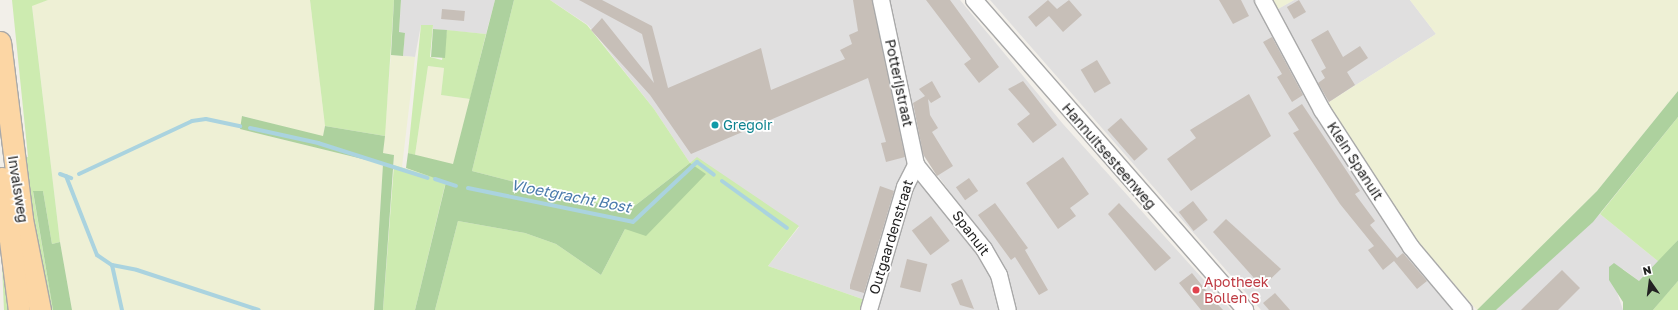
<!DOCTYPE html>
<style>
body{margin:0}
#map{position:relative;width:1678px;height:310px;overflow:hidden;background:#f2efe9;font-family:"Golos Text",sans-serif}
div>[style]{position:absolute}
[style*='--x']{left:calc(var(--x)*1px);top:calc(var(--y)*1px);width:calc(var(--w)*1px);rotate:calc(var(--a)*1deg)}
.residential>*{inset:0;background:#e0dfdf}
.farmland>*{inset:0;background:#eef0d5}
.grass>*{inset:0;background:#cdebb0}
.forest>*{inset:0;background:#add19e;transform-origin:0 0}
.stream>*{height:4px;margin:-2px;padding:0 2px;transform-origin:2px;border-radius:2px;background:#aad3df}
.building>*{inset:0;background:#c7bfb8;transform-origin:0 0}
.roads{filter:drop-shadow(1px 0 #a9a9a9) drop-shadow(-1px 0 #a9a9a9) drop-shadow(0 1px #a9a9a9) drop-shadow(0 -1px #a9a9a9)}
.minor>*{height:16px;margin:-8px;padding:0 8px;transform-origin:8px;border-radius:8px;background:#fff}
.major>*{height:21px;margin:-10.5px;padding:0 10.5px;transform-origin:10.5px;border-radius:10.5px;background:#fcd6a4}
.dots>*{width:11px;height:11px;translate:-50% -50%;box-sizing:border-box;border:2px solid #fff;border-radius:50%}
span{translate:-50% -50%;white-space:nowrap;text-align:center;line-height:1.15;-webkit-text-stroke:3.5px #fff;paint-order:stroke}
.street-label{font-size:14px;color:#222}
.culture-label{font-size:14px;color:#0d838f}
.left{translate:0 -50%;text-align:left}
.health-label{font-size:14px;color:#be3a42}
.water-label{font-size:15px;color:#4a7aab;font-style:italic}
.north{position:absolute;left:1630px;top:262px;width:40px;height:40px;-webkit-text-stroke:3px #fff;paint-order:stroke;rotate:346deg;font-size:11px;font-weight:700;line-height:16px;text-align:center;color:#222}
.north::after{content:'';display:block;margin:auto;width:14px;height:18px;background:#222;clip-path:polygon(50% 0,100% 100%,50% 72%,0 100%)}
</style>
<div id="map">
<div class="residential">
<div style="clip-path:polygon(401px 0,495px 0,486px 34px,433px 29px,433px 26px,421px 25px,415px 57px,403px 56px,405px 33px,399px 33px)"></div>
<div style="clip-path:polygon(550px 0,875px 0,908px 167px,865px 300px,768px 266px,799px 227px,690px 163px,654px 109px,588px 25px)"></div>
<div style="clip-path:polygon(886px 0,960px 0,1063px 124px,1231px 310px,1013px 310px,968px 217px,920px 151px)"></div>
<div style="clip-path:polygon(990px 0,1258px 0,1461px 310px,1261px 310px)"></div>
<div style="clip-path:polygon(1294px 0,1410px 0,1436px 34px,1326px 104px,1276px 10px)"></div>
<div style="clip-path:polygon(917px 182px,923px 183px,980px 251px,994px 276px,1001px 310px,877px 310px,912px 184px)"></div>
<div style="clip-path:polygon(1600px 214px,1659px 262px,1639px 281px,1623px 269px,1617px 292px,1623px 310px,1496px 310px)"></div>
</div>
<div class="farmland">
<div style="clip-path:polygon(48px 0,310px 0,325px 126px,323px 137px,243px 116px,240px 129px,383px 164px,374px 310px,72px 310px,60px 242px,32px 5px)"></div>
<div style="clip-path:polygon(1271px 0,1294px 0,1276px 10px)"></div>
<div style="clip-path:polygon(1410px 0,1678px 0,1678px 91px,1597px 191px,1477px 310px,1408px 231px,1326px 104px,1436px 34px)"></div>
<div style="clip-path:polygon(391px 55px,415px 57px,402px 167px,394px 165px,394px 155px,383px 153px)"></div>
<div style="clip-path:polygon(428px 66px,444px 68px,441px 95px,470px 99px,453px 165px,415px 155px)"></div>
</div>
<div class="grass">
<div style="clip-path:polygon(12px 0,48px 0,32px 6px,60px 242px,52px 244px,43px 191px,33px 192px,53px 310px,46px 310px,20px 158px,28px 157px)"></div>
<div style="clip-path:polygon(310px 0,394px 0,385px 136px,325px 126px)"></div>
<div style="clip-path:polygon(514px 0,550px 0,587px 25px,654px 109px,690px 163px,697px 157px,799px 226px,768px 266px,865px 300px,862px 310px,435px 310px,458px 221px,525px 233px,556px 244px,601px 275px,625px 229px,690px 163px,628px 211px,472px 171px)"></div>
<div style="clip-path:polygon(421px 25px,433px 25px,430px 57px,442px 60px,447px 30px,486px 34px,470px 99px,441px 95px,444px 68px,428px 66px,415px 155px,408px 153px)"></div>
<div style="clip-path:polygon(1678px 117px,1678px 240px,1659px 262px,1600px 214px)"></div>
<div style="clip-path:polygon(394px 165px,446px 181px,415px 310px,383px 310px)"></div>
<div style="clip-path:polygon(0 219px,12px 310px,4px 310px)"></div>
<div style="clip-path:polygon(1678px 281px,1678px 310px,1653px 310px,1663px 298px)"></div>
</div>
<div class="forest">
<div style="clip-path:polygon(394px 0,401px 0,399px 32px,405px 33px,403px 56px,391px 55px)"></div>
<div style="clip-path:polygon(495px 0,514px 0,472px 171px,628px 211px,690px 163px,706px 174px,646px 236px,625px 229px,601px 275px,556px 244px,525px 233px,458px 221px,435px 310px,415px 310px,446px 182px,406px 168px,408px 153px,453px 164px)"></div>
<div style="left:433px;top:29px;width:14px;height:28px;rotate:4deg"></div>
<div style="clip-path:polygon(1678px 91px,1678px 117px,1593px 222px,1496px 310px,1477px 310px,1597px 191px)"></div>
<div style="clip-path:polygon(242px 116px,323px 136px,325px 126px,385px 136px,383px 153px,394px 155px,383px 310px,374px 310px,383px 164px,240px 129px)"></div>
<div style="clip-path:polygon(43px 191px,52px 244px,60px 242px,72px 310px,53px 310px,33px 191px)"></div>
<div style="clip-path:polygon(1678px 240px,1678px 281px,1653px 310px,1623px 310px,1623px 302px,1609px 280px,1609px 267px,1614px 263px,1639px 281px)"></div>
</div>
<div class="stream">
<div style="--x:250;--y:128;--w:70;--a:12.4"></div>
<div style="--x:318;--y:143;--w:115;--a:17.7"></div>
<div style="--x:60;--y:174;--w:12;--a:20"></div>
<div style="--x:79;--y:174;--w:125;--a:-25.1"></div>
<div style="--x:192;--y:121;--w:14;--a:-8"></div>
<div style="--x:206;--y:119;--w:35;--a:12"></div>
<div style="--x:66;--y:176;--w:85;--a:68.6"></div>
<div style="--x:97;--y:255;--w:18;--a:34"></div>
<div style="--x:112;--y:265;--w:46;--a:77.5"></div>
<div style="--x:435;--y:179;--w:22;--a:18"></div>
<div style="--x:722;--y:181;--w:80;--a:35.9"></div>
<div style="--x:468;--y:188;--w:168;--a:11.6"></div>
<div style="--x:633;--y:222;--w:88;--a:-43.2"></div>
<div style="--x:697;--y:162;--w:21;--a:37"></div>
<div style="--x:112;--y:265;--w:25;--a:11"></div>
<div style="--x:137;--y:270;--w:128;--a:18.2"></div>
</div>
<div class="building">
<div style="clip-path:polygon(579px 0,602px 0,652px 26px,668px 88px,761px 48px,771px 90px,845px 59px,840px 50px,852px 44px,849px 35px,858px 31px,853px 0,872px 0,905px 157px,886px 162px,881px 143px,886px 142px,868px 78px,691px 154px,650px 95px,591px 30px,602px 18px,654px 83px,642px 34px)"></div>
<div style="clip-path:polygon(926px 0,950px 0,999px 67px,979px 83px,964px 64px,971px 59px)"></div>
<div style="clip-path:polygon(1048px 0,1057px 9px,1069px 0,1082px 15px,1063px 32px,1049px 16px,1036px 27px,1028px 17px)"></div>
<div style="clip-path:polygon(1219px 0,1241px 0,1249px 16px,1233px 24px)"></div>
<div style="left:1299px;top:0;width:14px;height:14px;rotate:60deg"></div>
<div style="left:442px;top:9px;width:23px;height:10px;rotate:5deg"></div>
<div style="clip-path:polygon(1328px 30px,1343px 57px,1360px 46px,1368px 58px,1347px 72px,1355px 85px,1329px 102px,1318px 83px,1325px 78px,1321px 71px,1326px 68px,1311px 40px)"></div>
<div style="clip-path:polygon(1272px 37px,1303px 95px,1292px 102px,1277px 77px,1282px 74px,1263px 42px)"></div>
<div style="left:1097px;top:60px;width:27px;height:19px;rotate:59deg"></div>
<div style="clip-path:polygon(932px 81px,941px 97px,931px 103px,928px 99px,930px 115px,938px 128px,932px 132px,953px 166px,937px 176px,923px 154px,913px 103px,925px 96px,919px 89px)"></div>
<div style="clip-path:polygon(1023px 81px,1057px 125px,1033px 143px,1017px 124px,1030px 114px,1008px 89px)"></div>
<div style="clip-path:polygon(1249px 94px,1271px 136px,1191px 191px,1167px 159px,1196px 138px,1190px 130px)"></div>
<div style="clip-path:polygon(1302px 104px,1360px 191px,1355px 194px,1375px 221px,1370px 225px,1397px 258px,1403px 253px,1427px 281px,1417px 289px,1394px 261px,1383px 270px,1368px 250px,1374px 246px,1340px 204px,1293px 133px,1299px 130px,1288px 113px)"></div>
<div style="left:1121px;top:118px;width:41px;height:18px;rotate:49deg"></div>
<div style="clip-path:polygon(1063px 157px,1089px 194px,1070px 208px,1076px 216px,1058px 229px,1026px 183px)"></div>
<div style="left:969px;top:178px;width:16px;height:16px;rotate:55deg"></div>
<div style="clip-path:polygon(880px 186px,894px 191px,864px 293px,850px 289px,850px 285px)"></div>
<div style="left:1193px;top:201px;width:24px;height:18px;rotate:52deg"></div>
<div style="clip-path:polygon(995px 203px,1028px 248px,1025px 250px,1048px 290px,1039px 295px,1015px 257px,1011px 260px,978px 215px)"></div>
<div style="clip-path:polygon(1119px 203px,1171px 258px,1155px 271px,1108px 214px)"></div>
<div style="left:931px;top:216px;width:31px;height:24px;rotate:53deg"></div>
<div style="clip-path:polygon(1226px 219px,1281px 269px,1262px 287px,1213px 232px)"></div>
<div style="left:907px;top:259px;width:21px;height:29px;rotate:14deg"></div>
<div style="clip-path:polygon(1562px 270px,1580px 288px,1558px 310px,1521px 310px)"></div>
<div style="clip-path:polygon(1192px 273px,1212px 298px,1223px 310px,1201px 310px,1179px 283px)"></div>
<div style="clip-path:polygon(962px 279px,974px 309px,960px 305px,951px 284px)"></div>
<div style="clip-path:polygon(1275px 293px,1290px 310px,1269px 310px,1263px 303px)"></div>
</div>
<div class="roads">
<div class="minor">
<div style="--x:881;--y:0;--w:169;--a:78"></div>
<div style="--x:916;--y:165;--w:108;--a:51"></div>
<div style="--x:984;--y:249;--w:30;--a:60"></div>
<div style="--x:999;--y:275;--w:36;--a:76"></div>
<div style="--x:974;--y:0;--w:412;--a:48.8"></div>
<div style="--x:1263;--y:0;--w:125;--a:61.8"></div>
<div style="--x:1322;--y:110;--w:163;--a:57"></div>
<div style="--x:1411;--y:247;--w:82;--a:49.9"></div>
<div style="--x:869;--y:310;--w:128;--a:-73.7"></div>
<div style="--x:905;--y:187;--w:25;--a:-63"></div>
</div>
<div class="major">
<div style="--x:0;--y:42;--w:178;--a:82.9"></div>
<div style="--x:22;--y:219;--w:93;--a:78.8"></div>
<div style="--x:2;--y:178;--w:133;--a:82.7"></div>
</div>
</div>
<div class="dots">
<div style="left:715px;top:125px;background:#0f9aa8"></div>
<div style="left:1196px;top:290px;background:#e0444e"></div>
</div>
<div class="street-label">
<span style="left:899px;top:83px;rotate:78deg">Potterijstraat</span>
<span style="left:1109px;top:156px;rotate:49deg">Hannuitsesteenweg</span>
<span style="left:1355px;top:161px;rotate:57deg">Klein Spanuit</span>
<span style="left:18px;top:189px;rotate:81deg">Invalsweg</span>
<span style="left:971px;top:233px;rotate:53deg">Spanuit</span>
<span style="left:891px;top:237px;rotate:-73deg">Outgaardenstraat</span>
</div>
<div class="culture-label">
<span class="left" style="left:723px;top:125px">Gregoir</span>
</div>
<div class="health-label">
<span class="left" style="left:1204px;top:290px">Apotheek<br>Bollen S</span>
</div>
<div class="water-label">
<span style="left:571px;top:196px;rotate:11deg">Vloetgracht Bost</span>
</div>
<div class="north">N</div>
</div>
